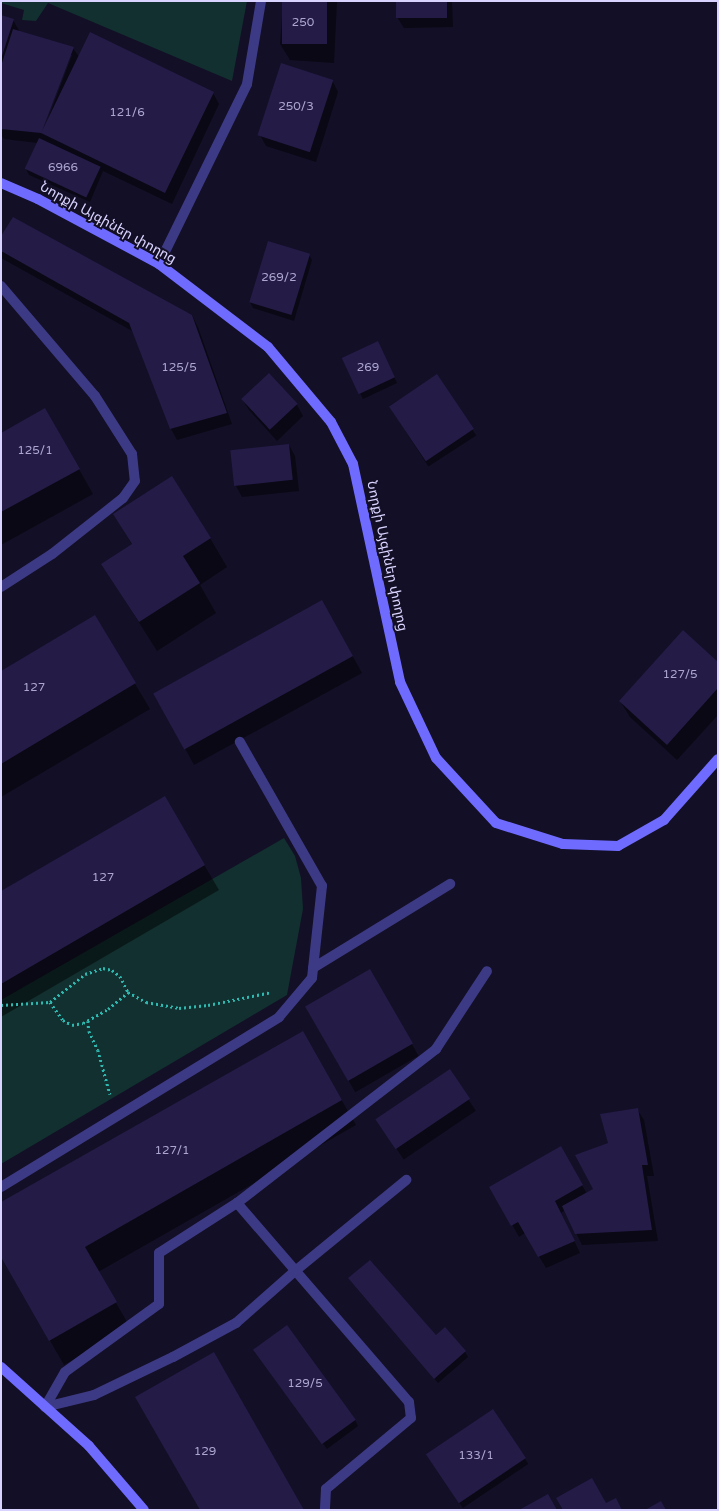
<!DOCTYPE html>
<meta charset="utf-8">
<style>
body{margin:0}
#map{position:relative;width:719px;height:1511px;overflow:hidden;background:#130f26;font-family:"Varela Round","Noto Sans Armenian",sans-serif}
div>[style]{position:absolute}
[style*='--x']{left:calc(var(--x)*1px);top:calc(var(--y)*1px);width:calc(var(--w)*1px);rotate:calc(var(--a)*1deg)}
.green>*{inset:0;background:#12302f}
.shadow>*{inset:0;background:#0007;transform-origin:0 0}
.building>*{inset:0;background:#241b47;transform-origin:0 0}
.path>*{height:2.5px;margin-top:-1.25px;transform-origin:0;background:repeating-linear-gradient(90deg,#2fb8b0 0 2px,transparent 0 5px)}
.lane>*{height:10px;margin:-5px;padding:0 5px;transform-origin:5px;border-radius:5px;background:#3d3a85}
.street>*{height:10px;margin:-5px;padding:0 5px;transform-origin:5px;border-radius:5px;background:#3d3a85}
.secondary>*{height:10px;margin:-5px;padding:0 5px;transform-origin:5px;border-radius:5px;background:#6f6bff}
span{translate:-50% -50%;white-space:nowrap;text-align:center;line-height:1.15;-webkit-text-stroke:4px #130f26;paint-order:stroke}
.number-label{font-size:12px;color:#aca6d1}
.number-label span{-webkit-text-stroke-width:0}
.street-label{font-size:14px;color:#d9d4ff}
.frame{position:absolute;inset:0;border:2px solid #d9d4ff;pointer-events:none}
</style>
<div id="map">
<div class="green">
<div style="clip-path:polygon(1px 1px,247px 1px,232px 81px,48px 3px,36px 21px,22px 20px,24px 10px,1px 3px)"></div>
<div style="clip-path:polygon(284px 838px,295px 856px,301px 878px,303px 909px,287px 995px,1px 1164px,1px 1000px)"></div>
</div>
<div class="shadow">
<div style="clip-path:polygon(283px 1px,337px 1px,334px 63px,290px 60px,280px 44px)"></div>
<div style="clip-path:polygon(397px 1px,452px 1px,453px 27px,404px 28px,397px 17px)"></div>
<div style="clip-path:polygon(evenodd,1px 16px,13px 20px,20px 32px,73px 48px,79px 57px,213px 93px,219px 104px,172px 204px,103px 171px,90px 202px,29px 175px,26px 169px,38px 143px,4px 139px,1px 135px,1px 16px,70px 55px,72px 55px,43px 132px,41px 131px,70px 55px)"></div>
<div style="clip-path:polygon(332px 80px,338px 92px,316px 162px,266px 146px,260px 135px)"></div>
<div style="clip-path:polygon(1px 237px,192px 315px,198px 327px,232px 424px,177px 440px,171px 429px,134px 332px,1px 258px)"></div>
<div style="clip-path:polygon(309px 255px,312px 260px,294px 321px,253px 308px,250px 302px)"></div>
<div style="clip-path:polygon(380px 348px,397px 383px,363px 399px,343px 359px)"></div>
<div style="left:437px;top:375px;width:72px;height:57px;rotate:57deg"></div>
<div style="clip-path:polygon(242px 399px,297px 405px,303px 416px,277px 441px,249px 410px)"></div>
<div style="clip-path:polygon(45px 409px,93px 494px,1px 545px,1px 434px)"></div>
<div style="clip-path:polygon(289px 445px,295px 456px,299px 491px,242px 497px,236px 486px,231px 451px)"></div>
<div style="clip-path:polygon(114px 514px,210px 538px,227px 567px,200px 585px,216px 613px,157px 651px,102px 564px,132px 545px)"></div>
<div style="clip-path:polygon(95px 617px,150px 709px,1px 797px,1px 672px)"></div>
<div style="clip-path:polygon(331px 617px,362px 673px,194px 765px,155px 693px)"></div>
<div style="clip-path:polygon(718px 663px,718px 715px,677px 760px,630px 717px,620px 701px)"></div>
<div style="clip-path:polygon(164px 797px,219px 890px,1px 1017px,1px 892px)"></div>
<div style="left:369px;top:970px;width:99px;height:73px;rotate:60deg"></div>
<div style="clip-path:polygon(302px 1032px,356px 1125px,98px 1272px,130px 1327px,64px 1365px,1px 1255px,1px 1203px)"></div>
<div style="left:449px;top:1071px;width:48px;height:87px;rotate:56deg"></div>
<div style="clip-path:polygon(637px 1109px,644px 1120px,654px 1176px,647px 1176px,658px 1241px,582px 1245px,565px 1210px,561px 1213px,580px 1253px,546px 1268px,525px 1233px,519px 1237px,491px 1187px,561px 1148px,587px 1194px,594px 1189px,609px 1143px)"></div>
<div style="clip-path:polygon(349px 1279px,435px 1337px,465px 1352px,468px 1357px,438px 1383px)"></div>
<div style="clip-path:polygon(258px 1355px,355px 1420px,358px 1426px,327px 1449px)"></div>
<div style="left:492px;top:1410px;width:65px;height:79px;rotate:56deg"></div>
</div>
<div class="building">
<div style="left:282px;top:1px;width:45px;height:43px"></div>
<div style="left:396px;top:1px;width:51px;height:17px"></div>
<div style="clip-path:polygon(1px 15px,14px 19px,1px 59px)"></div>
<div style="clip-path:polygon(13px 29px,74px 47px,42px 131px,90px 32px,214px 92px,165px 193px,41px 133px,1px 129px,1px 66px)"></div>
<div style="left:281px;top:63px;width:55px;height:76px;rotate:18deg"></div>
<div style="left:39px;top:138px;width:68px;height:34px;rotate:25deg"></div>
<div style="clip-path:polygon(13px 217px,192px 315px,227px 413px,170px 429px,129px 323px,1px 251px,1px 236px)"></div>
<div style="left:268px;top:241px;width:44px;height:64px;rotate:17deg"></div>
<div style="left:378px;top:341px;width:40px;height:40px;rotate:65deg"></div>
<div style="left:269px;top:373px;width:42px;height:38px;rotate:47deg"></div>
<div style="left:437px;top:374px;width:66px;height:58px;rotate:56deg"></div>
<div style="clip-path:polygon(45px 408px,80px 469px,1px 512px,1px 433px)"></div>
<div style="left:289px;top:444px;width:36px;height:59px;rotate:84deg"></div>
<div style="clip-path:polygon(172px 476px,211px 538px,183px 556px,200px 583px,139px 622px,101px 564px,132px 544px,113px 514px)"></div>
<div style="left:322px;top:600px;width:64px;height:193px;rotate:61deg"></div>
<div style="clip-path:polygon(95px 615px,136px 683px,1px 764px,1px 671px)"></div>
<div style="clip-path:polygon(683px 630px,718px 662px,718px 688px,667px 745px,619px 701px)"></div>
<div style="clip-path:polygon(165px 796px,205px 865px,1px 984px,1px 891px)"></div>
<div style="left:370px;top:969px;width:86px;height:75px;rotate:60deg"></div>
<div style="clip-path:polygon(303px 1031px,342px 1100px,85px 1247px,117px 1302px,49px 1341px,1px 1257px,1px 1202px)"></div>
<div style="left:450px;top:1069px;width:36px;height:90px;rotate:56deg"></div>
<div style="clip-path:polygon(638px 1108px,648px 1165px,642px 1165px,652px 1230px,575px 1234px,562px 1206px,593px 1189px,575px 1155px,608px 1143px,600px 1114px)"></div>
<div style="clip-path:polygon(561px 1146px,583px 1185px,555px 1201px,575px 1241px,538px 1257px,518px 1222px,511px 1226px,489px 1187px)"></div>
<div style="clip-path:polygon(370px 1260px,436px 1335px,445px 1327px,466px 1351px,434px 1379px,348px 1278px)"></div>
<div style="left:287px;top:1325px;width:117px;height:42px;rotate:54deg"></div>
<div style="clip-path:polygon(214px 1352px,304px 1510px,200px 1510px,135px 1397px)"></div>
<div style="left:493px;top:1409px;width:59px;height:81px;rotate:56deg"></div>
<div style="clip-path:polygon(592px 1478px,606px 1503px,616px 1498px,622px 1510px,563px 1510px,556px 1498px)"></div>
<div style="clip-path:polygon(548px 1494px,557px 1510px,519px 1510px)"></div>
<div style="clip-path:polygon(661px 1501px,666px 1510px,645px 1510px)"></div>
</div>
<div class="path">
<div style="--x:50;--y:1002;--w:22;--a:54"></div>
<div style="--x:63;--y:1020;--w:10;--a:29"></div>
<div style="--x:72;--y:1025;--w:11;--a:-10"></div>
<div style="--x:83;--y:1023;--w:29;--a:-29"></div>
<div style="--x:108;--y:1009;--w:26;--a:-40"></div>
<div style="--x:1;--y:1005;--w:49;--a:-3.5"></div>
<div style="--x:50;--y:1002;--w:45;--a:-38.7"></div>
<div style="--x:85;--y:974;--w:19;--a:-18"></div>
<div style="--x:103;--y:968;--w:9;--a:13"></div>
<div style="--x:112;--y:970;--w:10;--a:37"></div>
<div style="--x:120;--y:976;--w:18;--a:63"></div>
<div style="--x:128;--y:992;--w:21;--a:29"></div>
<div style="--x:146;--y:1002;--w:34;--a:10"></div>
<div style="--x:179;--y:1008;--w:29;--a:-6"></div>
<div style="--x:208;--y:1005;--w:65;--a:-11.5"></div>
<div style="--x:88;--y:1021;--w:10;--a:84"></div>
<div style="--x:89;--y:1031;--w:21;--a:65"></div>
<div style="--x:98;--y:1050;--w:46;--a:74.7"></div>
</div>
<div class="lane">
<div style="--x:1;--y:286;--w:145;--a:49.5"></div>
<div style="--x:95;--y:396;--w:69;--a:57.5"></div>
<div style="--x:132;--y:454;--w:27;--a:84"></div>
<div style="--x:135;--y:481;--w:21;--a:125"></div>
<div style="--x:123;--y:498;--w:90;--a:141.7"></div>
<div style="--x:52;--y:554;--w:61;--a:147.1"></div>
<div style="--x:313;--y:968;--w:161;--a:-31.5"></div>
<div style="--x:1;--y:1187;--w:326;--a:-31.4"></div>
<div style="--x:279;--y:1017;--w:51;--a:-49.8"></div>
<div style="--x:312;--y:978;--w:93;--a:-83.8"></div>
<div style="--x:322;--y:886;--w:166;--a:-119.7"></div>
<div style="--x:237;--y:1203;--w:263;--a:49.2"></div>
<div style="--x:409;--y:1402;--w:16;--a:83"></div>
<div style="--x:411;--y:1418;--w:111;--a:140.1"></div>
<div style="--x:326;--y:1489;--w:21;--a:93"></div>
<div style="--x:45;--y:1407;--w:40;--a:-60.3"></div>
<div style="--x:65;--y:1372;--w:116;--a:-35.9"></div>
<div style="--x:159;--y:1304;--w:51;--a:-90"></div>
<div style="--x:159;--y:1253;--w:93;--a:-32.7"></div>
<div style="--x:237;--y:1203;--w:252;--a:-37.7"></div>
<div style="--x:436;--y:1049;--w:93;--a:-56.8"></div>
<div style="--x:45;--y:1407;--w:50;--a:-13.8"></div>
<div style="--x:94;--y:1395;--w:88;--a:-25.7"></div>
<div style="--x:173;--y:1357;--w:72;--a:-28.4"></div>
<div style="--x:236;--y:1323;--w:79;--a:-41.4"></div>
<div style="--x:295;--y:1271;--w:144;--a:-39.3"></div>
</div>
<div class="street">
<div style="--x:159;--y:264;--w:200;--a:-63.9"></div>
<div style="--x:247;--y:84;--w:84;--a:-80.4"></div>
</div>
<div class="secondary">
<div style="--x:1;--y:183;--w:40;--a:23.4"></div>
<div style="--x:38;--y:199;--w:137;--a:28.2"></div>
<div style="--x:159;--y:264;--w:137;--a:37.3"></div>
<div style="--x:268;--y:347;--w:98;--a:50"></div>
<div style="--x:331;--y:422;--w:47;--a:62.4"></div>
<div style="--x:353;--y:464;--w:223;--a:77.8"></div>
<div style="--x:400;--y:682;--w:84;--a:64.7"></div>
<div style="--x:436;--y:758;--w:88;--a:47.3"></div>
<div style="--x:496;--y:823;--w:70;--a:17.4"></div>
<div style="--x:563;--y:844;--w:55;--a:2.1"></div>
<div style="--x:618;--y:846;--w:53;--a:-29.5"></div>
<div style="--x:664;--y:820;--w:81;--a:-48.5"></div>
<div style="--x:1;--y:1367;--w:118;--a:41.9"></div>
<div style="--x:89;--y:1446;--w:84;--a:49.3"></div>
</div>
<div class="number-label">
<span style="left:303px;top:23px">250</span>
<span style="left:296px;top:107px">250/3</span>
<span style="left:127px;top:113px">121/6</span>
<span style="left:63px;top:168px">6966</span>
<span style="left:279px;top:278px">269/2</span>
<span style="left:179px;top:368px">125/5</span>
<span style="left:368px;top:368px">269</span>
<span style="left:35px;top:451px">125/1</span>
<span style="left:680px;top:675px">127/5</span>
<span style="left:34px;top:688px">127</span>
<span style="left:103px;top:878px">127</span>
<span style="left:172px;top:1151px">127/1</span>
<span style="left:305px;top:1384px">129/5</span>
<span style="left:205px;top:1452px">129</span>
<span style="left:476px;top:1456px">133/1</span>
</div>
<div class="street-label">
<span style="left:108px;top:223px;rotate:29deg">Նորքի Այգիներ փողոց</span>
<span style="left:387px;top:556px;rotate:78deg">Նորքի Այգիներ փողոց</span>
</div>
<div class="frame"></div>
</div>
